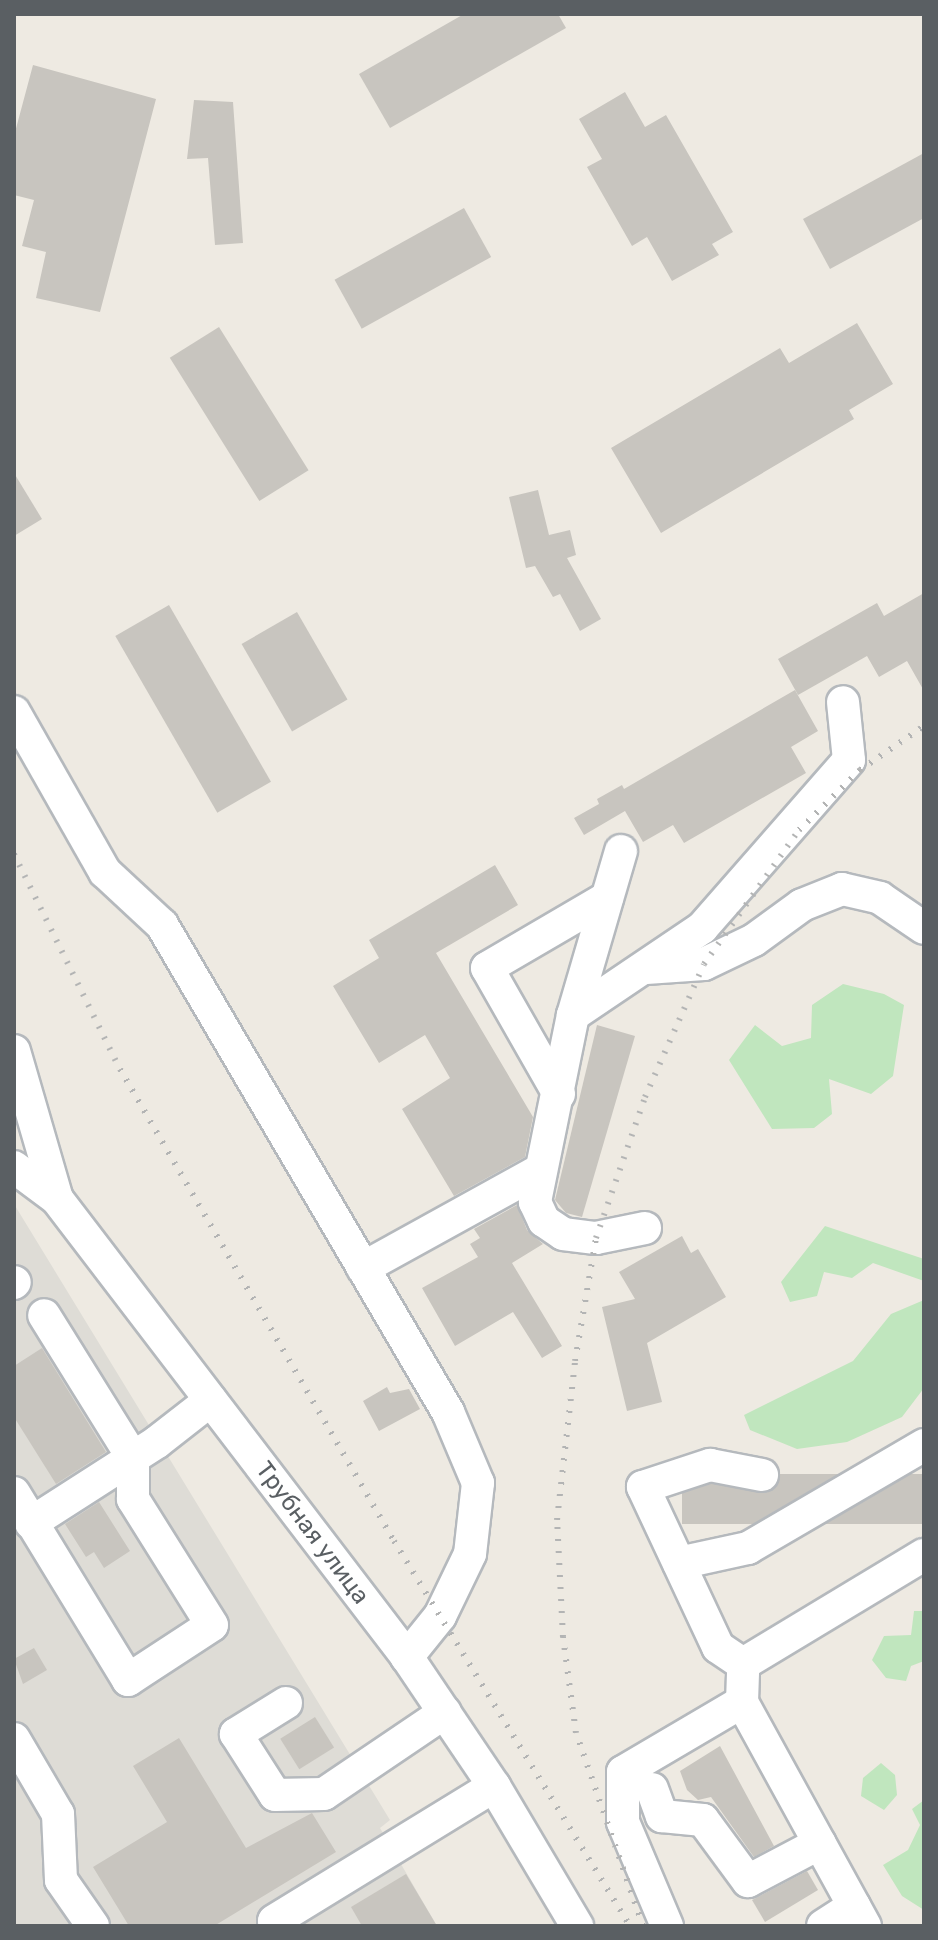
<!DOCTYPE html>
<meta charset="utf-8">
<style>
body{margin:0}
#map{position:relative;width:938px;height:1940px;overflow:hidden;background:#eeeae2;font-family:Rubik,sans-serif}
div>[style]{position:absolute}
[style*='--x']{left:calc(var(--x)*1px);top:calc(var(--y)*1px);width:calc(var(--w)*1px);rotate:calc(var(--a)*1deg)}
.industrial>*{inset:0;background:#dedcd6}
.green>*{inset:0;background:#c0e6be}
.building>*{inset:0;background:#c8c5bf;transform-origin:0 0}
.roads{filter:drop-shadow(2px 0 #b5b9bd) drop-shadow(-2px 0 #b5b9bd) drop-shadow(0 2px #b5b9bd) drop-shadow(0 -2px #b5b9bd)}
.minor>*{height:32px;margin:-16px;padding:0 16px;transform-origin:16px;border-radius:16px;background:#fff}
.rail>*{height:6px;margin-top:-3px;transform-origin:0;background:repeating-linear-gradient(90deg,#b3b4b4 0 2px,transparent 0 12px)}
span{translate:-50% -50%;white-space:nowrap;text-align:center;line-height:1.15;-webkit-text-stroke:6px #fff;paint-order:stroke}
.street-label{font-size:24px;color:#5a5f63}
.frame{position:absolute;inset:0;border:16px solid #5a5f63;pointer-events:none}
</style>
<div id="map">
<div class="industrial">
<div style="clip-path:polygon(14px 1204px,390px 1820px,380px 1828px,437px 1926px,14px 1926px)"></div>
</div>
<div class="green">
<div style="clip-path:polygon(843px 984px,884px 994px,904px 1005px,893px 1076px,871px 1094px,829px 1079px,832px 1114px,814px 1128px,772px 1129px,729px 1060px,755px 1025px,782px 1046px,811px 1038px,812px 1005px)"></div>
<div style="clip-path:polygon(825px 1226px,924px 1259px,924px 1281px,873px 1263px,852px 1278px,824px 1272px,817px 1296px,790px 1302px,781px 1282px)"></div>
<div style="clip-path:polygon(924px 1300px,924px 1388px,902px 1417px,847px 1442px,797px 1449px,750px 1430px,744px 1415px,853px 1361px,891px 1314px)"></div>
<div style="clip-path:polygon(914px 1611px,924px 1611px,924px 1661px,911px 1666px,906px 1681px,886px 1678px,872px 1660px,884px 1636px,911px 1635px)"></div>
<div style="clip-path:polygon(881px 1763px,895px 1775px,897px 1795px,884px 1810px,861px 1796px,863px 1778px)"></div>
<div style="clip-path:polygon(924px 1800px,924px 1910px,902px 1896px,883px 1865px,908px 1850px,920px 1825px,912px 1809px)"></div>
</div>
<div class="building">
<div style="clip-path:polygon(464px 14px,558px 14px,566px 28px,390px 128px,359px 74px)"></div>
<div style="clip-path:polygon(33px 65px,156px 99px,100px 312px,36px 298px,46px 252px,22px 246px,34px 200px,14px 195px,14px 136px)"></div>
<div style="clip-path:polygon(625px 92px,645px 127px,666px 115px,733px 232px,712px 244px,719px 255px,672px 281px,647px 237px,632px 246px,587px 167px,602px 159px,579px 119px)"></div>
<div style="clip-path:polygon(194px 100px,233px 102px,243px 243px,215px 245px,208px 158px,187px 159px)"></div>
<div style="clip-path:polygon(924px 153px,924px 218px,830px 269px,803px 219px)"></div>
<div style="left:464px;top:208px;width:56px;height:148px;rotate:61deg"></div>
<div style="clip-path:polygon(857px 323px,893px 384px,849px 410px,854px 419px,661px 533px,611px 448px,780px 348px,789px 363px)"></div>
<div style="left:219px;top:327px;width:169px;height:58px;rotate:58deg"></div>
<div style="clip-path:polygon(14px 473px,42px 519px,14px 536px)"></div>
<div style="clip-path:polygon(538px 490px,549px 535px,570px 530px,576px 555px,567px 558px,601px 619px,580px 631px,560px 594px,553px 597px,535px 566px,526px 568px,509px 497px)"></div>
<div style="clip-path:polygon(924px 593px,924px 691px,907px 661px,879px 677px,867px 656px,798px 695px,778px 659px,877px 603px,884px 616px)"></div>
<div style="left:169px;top:605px;width:204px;height:62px;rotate:60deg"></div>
<div style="left:297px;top:612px;width:101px;height:64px;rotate:60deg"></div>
<div style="clip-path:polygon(795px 690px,818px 731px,791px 747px,806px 773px,684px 843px,673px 825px,643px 842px,625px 811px,584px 835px,574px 818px,599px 804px,597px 799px,622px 785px,624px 789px)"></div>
<div style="clip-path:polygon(495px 865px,518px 905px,436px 953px,533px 1117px,525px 1157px,454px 1196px,402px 1109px,450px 1078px,425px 1035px,379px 1063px,333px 986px,379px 958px,369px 940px)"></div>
<div style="clip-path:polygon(597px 1025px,635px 1036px,582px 1217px,566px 1213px,555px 1200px)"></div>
<div style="clip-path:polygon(517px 1205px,527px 1230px,543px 1244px,512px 1263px,562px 1346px,542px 1358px,513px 1312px,455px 1346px,422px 1288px,478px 1257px,470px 1244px,480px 1238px,474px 1229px)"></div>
<div style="clip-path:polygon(682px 1236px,691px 1253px,698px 1249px,726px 1297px,647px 1343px,662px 1402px,627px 1411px,602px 1307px,635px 1299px,619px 1272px)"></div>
<div style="clip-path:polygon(42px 1348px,106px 1452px,56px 1484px,14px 1417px,14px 1366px)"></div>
<div style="clip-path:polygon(387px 1387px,390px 1393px,409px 1389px,420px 1409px,379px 1431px,363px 1401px)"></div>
<div style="left:924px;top:1474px;width:50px;height:242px;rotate:90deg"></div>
<div style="clip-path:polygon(99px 1502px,130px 1551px,104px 1568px,94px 1552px,86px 1557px,65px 1524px)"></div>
<div style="clip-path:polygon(34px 1648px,47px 1670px,23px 1684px,14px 1659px)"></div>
<div style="left:315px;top:1717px;width:36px;height:41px;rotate:58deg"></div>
<div style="clip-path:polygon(179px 1738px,246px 1848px,312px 1813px,336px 1852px,214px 1926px,129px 1926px,93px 1867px,167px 1822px,133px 1766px)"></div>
<div style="clip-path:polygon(720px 1746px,774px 1846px,754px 1857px,711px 1797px,698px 1800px,687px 1790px,680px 1771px)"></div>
<div style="clip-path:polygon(807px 1871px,818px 1890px,765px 1922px,752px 1900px)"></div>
<div style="clip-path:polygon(406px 1874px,437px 1926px,362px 1926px,351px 1907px)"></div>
</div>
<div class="roads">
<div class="minor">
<div style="--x:14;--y:712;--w:184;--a:60.4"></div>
<div style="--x:105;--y:872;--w:78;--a:42.9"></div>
<div style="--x:162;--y:925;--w:565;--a:59.58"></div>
<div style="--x:448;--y:1412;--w:77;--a:67.1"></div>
<div style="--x:478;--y:1483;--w:71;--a:96.4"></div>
<div style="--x:470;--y:1554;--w:69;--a:115.8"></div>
<div style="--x:440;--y:1616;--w:53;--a:128.8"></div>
<div style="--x:621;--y:851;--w:171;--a:106.3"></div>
<div style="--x:573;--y:1015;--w:191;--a:101.5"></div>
<div style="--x:535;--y:1202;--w:21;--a:65"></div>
<div style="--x:544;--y:1221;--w:23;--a:34"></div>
<div style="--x:563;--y:1234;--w:33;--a:7"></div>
<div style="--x:596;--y:1238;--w:50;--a:-11.5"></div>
<div style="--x:646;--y:968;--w:58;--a:-3.9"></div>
<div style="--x:704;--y:964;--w:55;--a:-25.6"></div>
<div style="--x:754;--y:940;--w:59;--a:-36.1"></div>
<div style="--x:802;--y:905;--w:43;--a:-21.8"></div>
<div style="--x:842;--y:889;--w:39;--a:13"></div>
<div style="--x:880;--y:898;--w:53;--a:34.3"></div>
<div style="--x:573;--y:1015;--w:156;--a:-34"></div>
<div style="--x:702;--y:928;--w:223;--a:-48.8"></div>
<div style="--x:849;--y:760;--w:58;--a:-95.9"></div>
<div style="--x:14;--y:1051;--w:154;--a:73.8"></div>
<div style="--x:559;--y:1094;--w:145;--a:-119.7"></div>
<div style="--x:487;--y:968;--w:139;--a:-30.3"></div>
<div style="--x:14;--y:1167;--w:54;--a:36.7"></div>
<div style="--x:57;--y:1199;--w:576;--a:52.61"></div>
<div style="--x:407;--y:1657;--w:156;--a:56"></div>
<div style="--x:494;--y:1786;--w:163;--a:59.3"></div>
<div style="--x:363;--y:1268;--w:201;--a:-28.9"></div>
<div style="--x:14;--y:1283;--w:1;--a:-45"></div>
<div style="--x:14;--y:1493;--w:219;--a:58.6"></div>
<div style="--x:128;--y:1680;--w:100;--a:-33.2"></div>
<div style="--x:212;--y:1625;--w:149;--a:-122.1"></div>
<div style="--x:133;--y:1499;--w:41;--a:-90"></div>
<div style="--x:133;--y:1458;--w:168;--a:-121.9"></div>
<div style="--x:31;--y:1523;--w:150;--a:-32.7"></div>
<div style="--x:157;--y:1442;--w:68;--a:-37.9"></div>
<div style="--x:679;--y:1563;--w:71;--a:-12.3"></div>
<div style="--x:748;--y:1548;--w:204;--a:-30.3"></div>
<div style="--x:743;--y:1664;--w:30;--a:-146"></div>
<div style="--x:718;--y:1647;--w:177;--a:-115.1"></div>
<div style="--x:643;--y:1487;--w:71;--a:-18.2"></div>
<div style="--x:710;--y:1465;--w:53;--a:10.9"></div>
<div style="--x:286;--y:1703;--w:59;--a:148.2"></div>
<div style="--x:236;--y:1734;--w:72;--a:57.4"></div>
<div style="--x:275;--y:1795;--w:49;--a:-1.2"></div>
<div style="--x:324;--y:1794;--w:146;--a:-34.1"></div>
<div style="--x:14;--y:1739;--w:87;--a:59.6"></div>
<div style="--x:58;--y:1814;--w:66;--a:87.4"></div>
<div style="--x:61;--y:1880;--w:56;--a:55.2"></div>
<div style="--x:652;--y:1789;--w:29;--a:70"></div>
<div style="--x:662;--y:1816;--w:41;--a:5.6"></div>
<div style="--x:703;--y:1820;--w:76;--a:53.6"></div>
<div style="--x:748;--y:1881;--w:81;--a:-27.8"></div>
<div style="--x:276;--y:1926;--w:5;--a:-112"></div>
<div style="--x:274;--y:1921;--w:258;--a:-31.5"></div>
<div style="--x:667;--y:1926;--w:113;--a:-112.9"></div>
<div style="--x:623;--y:1822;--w:50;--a:-90"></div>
<div style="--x:623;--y:1772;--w:138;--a:-30.5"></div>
<div style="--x:823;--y:1926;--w:37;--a:-33"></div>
<div style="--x:865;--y:1926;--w:256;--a:-118.8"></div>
<div style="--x:742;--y:1702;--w:38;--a:-88"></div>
<div style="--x:743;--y:1664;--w:211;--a:-31.1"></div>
</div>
</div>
<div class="rail">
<div style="--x:14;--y:854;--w:240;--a:63.8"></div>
<div style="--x:120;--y:1069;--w:546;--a:59.86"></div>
<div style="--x:394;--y:1541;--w:452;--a:58.5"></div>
<div style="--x:643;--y:1926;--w:204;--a:-109.1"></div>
<div style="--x:576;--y:1733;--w:97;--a:-97.7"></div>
<div style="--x:563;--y:1637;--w:117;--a:-92.9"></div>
<div style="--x:557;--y:1520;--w:160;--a:-83.5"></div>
<div style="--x:575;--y:1361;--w:125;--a:-80.3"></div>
<div style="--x:596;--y:1238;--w:149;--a:-70.8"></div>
<div style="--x:645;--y:1097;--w:145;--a:-66.1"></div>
<div style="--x:704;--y:964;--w:164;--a:-54.7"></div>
<div style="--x:799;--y:830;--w:86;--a:-44.5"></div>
<div style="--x:860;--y:770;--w:78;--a:-34.5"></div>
</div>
<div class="street-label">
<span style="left:312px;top:1533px;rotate:53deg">Трубная улица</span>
</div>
<div class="frame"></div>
</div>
